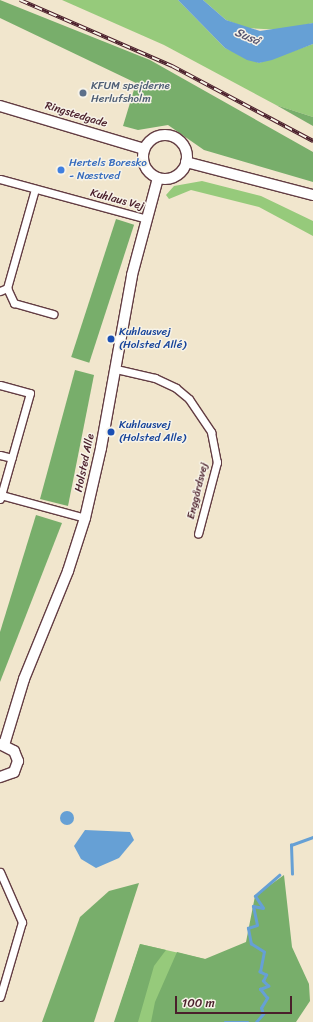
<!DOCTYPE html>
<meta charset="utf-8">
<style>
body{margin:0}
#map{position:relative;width:313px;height:1022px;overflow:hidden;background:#f1e6cd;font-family:Sriracha,sans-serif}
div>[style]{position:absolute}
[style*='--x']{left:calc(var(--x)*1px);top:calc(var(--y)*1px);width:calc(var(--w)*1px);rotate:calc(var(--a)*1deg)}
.green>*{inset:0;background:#96ca7b}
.forest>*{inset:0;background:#78ae6b;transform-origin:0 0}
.water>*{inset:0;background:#66a0d5}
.round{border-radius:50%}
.stream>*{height:2.5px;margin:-1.25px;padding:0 1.25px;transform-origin:1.25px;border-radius:1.25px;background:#66a0d5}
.roads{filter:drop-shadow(1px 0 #633d43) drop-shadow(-1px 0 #633d43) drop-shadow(0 1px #633d43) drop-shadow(0 -1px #633d43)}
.street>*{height:7px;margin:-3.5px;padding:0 3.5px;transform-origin:3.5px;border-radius:3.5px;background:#fff}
.secondary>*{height:10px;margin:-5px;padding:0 5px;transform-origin:5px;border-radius:5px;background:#fff}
.secondary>.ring{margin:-5px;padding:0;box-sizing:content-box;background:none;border:10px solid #fff;border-radius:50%}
.rail>*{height:4px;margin-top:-2px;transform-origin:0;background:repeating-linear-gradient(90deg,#f7f3e8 0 8px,#4a1f2b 0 16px);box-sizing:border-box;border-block:1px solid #4a1f2b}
.dots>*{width:11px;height:11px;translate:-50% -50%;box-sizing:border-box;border:2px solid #f7f3e8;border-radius:50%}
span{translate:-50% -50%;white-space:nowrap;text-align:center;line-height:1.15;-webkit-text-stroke:3px #f7f3e8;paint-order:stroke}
.service-label{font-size:11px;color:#4e5e75}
.left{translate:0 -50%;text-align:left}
.street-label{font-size:11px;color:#4a1f2b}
.shop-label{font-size:11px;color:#366cbe}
.transit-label{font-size:11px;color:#164399}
.water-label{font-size:12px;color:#55536f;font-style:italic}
.scale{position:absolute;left:175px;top:996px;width:117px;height:18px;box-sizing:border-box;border:2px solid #4a1f2b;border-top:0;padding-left:5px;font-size:12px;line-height:14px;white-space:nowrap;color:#4a1f2b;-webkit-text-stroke:3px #f7f3e8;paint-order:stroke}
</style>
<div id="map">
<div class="green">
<div style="clip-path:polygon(62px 0,178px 0,225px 48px,259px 63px,313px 44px,313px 117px,276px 105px,164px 45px)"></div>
<div style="clip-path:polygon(203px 0,313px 0,313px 23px,283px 30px,247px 28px,226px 20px)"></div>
<div style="clip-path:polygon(202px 181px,261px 196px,313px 221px,313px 236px,259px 207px,191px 190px,169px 199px,166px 195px,174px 186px)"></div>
<div style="clip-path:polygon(140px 944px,205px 959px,194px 1022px,115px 1022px)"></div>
</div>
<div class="forest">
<div style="clip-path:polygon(0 0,150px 60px,313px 152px,313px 182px,204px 150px,168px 125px,138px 130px,123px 126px,136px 83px,0 18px)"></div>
<div style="clip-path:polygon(276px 105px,313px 117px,313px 126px)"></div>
<div style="left:116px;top:219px;width:19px;height:145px;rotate:18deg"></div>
<div style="clip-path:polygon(75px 370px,94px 375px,68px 506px,40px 499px)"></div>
<div style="clip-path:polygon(36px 515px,62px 523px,0 682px,0 632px)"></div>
<div style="clip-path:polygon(284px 875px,292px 947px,309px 984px,310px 1001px,296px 1022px,151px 1022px,155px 1002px,177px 952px,205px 959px,246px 942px,255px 896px)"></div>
<div style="clip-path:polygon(139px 883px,94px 1022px,42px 1022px,80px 917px,109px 891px)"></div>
<div style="clip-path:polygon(140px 944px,166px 950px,154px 966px,138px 1022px,114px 1022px)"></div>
</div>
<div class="water">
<div style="clip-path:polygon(178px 0,203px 0,226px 20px,260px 31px,313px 23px,313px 44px,272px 60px,259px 63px,247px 60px,225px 48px)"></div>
<div class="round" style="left:60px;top:811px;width:14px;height:14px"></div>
<div style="clip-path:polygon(85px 830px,130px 832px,134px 840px,119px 858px,96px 868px,81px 859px,74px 846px)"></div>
</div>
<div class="stream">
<div style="--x:292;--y:874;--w:29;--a:-92"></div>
<div style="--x:291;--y:845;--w:23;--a:-20"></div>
<div style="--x:225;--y:1022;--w:23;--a:0"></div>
<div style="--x:256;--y:1022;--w:11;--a:-49"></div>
<div style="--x:263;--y:1014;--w:6;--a:-108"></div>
<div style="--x:261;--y:1008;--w:12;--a:-59"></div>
<div style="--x:267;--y:998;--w:11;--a:-128"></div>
<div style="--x:260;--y:989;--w:9;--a:-21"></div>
<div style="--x:268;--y:986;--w:7;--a:-135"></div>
<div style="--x:263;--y:981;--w:7;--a:-63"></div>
<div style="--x:266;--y:975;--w:7;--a:-153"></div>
<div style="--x:260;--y:972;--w:20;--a:-79"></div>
<div style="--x:264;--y:952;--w:15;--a:-148"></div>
<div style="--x:251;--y:944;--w:16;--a:-101"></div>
<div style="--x:248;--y:928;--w:9;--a:-18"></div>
<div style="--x:257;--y:925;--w:19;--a:-102"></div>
<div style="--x:253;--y:906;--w:10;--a:11"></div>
<div style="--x:263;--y:908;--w:14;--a:-124"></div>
<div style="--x:255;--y:896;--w:32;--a:-41"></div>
</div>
<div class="roads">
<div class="street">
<div style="--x:0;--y:179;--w:152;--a:15.2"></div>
<div style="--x:7;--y:288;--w:17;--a:65"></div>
<div style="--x:14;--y:303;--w:41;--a:15.8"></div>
<div style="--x:0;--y:291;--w:8;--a:-23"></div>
<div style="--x:7;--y:288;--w:103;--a:-74.2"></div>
<div style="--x:116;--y:369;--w:40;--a:13"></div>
<div style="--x:155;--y:378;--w:23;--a:25"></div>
<div style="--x:176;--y:388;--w:17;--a:40"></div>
<div style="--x:189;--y:399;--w:40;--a:56"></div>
<div style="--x:211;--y:432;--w:31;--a:79"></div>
<div style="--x:217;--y:462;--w:74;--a:104.8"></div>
<div style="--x:0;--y:385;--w:31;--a:15"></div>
<div style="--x:30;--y:393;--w:110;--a:105.8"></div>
<div style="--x:0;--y:455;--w:12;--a:14"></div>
<div style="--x:1;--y:495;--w:87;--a:15.3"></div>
<div style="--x:0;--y:872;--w:55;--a:66.3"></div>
<div style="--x:22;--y:922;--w:78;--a:106.3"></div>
</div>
<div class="secondary">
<div style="--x:0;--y:106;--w:150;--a:16.6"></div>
<div class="ring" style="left:143px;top:135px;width:34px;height:34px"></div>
<div style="--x:186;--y:162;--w:131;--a:14.6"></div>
<div style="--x:0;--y:744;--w:16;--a:27"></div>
<div style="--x:14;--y:751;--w:11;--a:68"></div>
<div style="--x:18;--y:761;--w:12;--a:110"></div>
<div style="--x:14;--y:772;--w:15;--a:160"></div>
<div style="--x:4;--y:745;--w:69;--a:-73.1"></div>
<div style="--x:24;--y:679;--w:117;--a:-67.8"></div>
<div style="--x:68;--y:571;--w:56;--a:-72.2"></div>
<div style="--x:85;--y:518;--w:72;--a:-77.1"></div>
<div style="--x:101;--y:448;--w:176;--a:-79.8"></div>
<div style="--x:132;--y:275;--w:100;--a:-75"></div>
</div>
</div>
<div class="rail">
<div style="--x:20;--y:0;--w:166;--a:23.5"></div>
<div style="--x:172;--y:66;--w:160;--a:28"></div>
</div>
<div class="dots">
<div style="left:83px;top:93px;background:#5c6f8a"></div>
<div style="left:61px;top:170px;background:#3f7fe0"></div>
<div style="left:111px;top:339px;background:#1a4fb4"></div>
<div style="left:111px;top:432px;background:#1a4fb4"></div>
</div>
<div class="service-label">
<span class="left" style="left:91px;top:93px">KFUM spejderne<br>Herlufsholm</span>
</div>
<div class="street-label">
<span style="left:76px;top:115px;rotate:17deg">Ringstedgade</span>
<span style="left:117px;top:200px;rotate:15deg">Kuhlaus Vej</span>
<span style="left:85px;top:463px;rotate:-78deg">Holsted Alle</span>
<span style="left:198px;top:491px;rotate:-76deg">Enggårdsvej</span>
</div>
<div class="shop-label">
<span class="left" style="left:69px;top:170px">Hertels Boresko<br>- Næstved</span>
</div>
<div class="transit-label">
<span class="left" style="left:119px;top:339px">Kuhlausvej<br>(Holsted Allé)</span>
<span class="left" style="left:119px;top:432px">Kuhlausvej<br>(Holsted Alle)</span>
</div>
<div class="water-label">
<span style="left:247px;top:37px;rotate:23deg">Suså</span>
</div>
<div class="scale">100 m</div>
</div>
